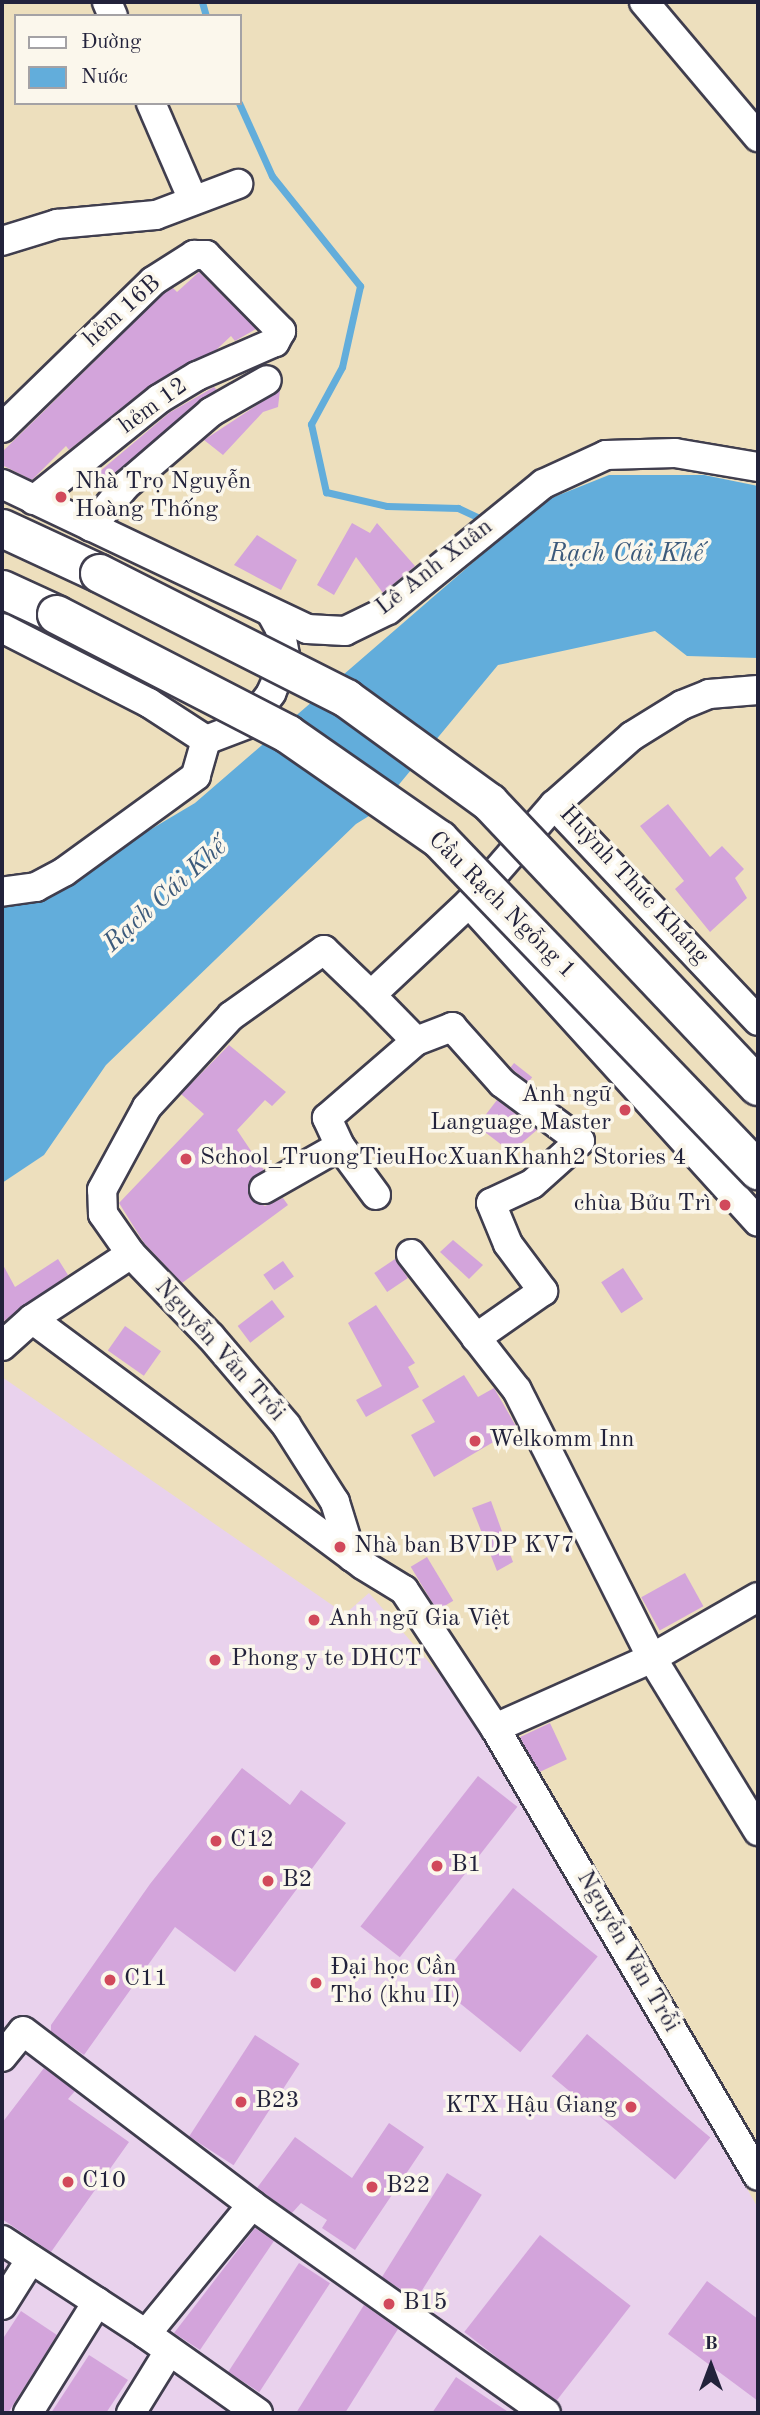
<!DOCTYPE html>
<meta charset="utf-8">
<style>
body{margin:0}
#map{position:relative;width:760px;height:2415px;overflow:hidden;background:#eddfbd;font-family:"Old Standard TT",serif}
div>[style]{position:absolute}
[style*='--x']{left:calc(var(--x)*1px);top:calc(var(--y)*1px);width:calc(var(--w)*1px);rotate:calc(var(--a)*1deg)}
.built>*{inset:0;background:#e9d2ed}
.water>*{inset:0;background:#62addb}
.stream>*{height:7px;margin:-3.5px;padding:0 3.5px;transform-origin:3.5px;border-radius:3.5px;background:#62addb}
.building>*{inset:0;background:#d3a4db;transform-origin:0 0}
.roads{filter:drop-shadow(2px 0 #403e4e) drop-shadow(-2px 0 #403e4e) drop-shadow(0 2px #403e4e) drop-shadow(0 -2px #403e4e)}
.minor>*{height:28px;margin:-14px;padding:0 14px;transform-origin:14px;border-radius:14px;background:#fff}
.major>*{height:37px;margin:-18.5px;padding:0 18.5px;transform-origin:18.5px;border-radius:18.5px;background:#fff}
.bridges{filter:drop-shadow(2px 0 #403e4e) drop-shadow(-2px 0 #403e4e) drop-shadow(0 2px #403e4e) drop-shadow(0 -2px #403e4e)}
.major-bridge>*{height:37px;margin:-18.5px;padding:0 18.5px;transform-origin:18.5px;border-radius:18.5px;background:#fff}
.dots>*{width:19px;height:19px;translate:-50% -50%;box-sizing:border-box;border:4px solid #fbf7ec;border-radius:50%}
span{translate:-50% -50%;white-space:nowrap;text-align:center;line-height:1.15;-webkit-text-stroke:7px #fbf7ec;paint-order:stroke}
.street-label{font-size:24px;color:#22223b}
.poi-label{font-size:24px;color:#22223b}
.left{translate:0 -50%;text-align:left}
.right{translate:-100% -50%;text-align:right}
.water-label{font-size:26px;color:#3c5a7b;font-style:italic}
.frame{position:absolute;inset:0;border:4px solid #22223b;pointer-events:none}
.legend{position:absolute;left:14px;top:14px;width:228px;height:91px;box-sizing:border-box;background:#fbf7ec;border:2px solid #a4a2a5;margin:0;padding:9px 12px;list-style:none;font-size:21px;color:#22223b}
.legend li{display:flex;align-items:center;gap:14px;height:35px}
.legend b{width:35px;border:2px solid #a4a2a5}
.north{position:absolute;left:676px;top:2331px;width:70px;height:70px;-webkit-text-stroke:5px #fbf7ec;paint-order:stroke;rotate:0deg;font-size:19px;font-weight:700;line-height:28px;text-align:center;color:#22223b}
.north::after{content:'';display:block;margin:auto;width:24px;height:32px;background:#22223b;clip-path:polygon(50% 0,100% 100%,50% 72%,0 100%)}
</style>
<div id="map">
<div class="built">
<div style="clip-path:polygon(2px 1377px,345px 1614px,369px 1593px,473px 1713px,503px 1758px,758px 2208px,758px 2413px,2px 2413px)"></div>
</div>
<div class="water">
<div style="clip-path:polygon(609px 475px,704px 475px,758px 486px,758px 658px,687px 656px,655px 631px,498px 665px,377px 811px,356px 824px,106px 1065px,44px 1155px,2px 1183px,2px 900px,47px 891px,195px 803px,544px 501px)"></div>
</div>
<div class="stream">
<div style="--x:202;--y:2;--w:15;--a:74"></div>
<div style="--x:239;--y:103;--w:80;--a:65.7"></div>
<div style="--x:272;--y:176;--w:141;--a:51.3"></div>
<div style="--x:360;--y:286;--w:83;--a:102.5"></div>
<div style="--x:342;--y:367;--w:65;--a:118.5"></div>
<div style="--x:311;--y:424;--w:70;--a:77.6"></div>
<div style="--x:326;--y:492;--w:63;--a:12.9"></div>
<div style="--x:387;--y:506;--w:71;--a:1.6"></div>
<div style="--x:458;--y:508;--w:31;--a:25"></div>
</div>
<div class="building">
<div style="clip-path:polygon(199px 272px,256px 329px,235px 341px,231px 336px,216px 350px,150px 385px,69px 450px,66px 446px,32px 480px,2px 465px,2px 452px,39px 416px,163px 294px,173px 288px,177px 292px)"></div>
<div style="clip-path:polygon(214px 387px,217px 390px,101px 489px,86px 483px,169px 413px)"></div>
<div style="clip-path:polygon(280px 390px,278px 407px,263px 412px,223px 455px,204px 440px)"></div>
<div style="clip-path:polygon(352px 523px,370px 533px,377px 523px,415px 566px,383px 593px,356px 557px,334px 595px,317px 585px)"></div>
<div style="clip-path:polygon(257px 535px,297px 560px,281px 590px,234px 565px)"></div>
<div style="clip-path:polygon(668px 804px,710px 857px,722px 846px,744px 869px,735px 878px,747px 898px,710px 932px,675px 889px,684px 881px,640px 826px)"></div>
<div style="clip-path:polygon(229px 1045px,286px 1092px,272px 1106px,265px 1100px,237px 1130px,264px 1170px,249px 1181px,250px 1198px,265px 1206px,283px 1198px,288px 1205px,182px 1283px,144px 1243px,119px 1203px,204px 1114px,181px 1094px)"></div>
<div style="left:514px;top:1063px;width:23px;height:6px;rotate:38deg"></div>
<div style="clip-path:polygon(497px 1100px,537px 1130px,511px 1152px,477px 1126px)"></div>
<div style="clip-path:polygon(453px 1240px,483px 1265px,469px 1279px,440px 1252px)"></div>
<div style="clip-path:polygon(58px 1259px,68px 1275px,4px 1321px,2px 1263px,15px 1287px)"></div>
<div style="left:395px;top:1259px;width:23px;height:25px;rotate:56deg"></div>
<div style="left:283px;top:1261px;width:19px;height:24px;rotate:55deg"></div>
<div style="left:623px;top:1268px;width:37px;height:26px;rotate:57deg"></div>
<div style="left:272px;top:1300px;width:21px;height:43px;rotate:53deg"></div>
<div style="clip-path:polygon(376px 1305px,415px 1363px,408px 1367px,419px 1387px,366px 1417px,356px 1400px,382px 1386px,348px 1323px)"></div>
<div style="left:125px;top:1326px;width:44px;height:30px;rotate:35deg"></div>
<div style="clip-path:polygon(464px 1375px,478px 1397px,494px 1388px,517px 1428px,434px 1477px,411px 1435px,435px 1422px,422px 1400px)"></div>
<div style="clip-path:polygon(491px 1501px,513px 1562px,497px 1571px,472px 1508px)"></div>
<div style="left:427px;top:1557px;width:51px;height:19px;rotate:59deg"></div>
<div style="left:685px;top:1573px;width:38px;height:50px;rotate:61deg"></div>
<div style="left:550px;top:1723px;width:40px;height:33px;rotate:65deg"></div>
<div style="clip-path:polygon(242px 1768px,290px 1805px,301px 1790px,346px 1823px,235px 1972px,175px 1927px,84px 2055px,51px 2032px,51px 2025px,150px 1884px)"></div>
<div style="left:478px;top:1776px;width:50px;height:191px;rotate:38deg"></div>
<div style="left:513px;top:1888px;width:109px;height:123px;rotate:39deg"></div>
<div style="left:587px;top:2034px;width:161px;height:55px;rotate:40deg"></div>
<div style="left:255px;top:2035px;width:53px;height:121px;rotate:33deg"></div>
<div style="clip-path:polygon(44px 2068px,75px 2091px,68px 2099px,129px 2142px,51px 2252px,2px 2219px,2px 2123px)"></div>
<div style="clip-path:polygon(389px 2123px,424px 2147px,355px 2250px,322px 2228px,327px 2220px,301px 2203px,292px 2213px,257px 2188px,295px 2137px,352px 2178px)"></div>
<div style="left:447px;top:2173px;width:41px;height:123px;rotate:32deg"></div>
<div style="clip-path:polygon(255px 2228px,274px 2241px,200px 2350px,174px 2333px)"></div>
<div style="left:540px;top:2235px;width:115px;height:123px;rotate:38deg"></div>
<div style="left:299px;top:2263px;width:37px;height:130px;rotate:33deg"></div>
<div style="clip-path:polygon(707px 2281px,758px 2319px,758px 2401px,668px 2334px)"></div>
<div style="clip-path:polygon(364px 2305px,398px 2329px,345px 2413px,296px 2413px)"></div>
<div style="clip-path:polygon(21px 2311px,57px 2335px,8px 2413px,2px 2413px,2px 2340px)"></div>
<div style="clip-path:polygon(89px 2355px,128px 2380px,106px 2413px,51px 2413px)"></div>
<div style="clip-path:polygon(456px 2377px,490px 2400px,510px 2413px,432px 2413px)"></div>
</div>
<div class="roads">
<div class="minor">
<div style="--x:107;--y:2;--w:15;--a:67"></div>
<div style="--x:644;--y:2;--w:177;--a:49.8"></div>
<div style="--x:151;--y:103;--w:106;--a:66.6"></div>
<div style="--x:2;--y:241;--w:58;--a:-17.2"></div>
<div style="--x:57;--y:224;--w:99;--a:-5.2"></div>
<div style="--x:156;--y:215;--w:88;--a:-20.7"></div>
<div style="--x:2;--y:428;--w:211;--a:-44.2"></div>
<div style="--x:153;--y:281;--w:49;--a:-32.4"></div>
<div style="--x:194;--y:255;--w:12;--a:0"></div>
<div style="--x:206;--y:255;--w:107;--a:45.4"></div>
<div style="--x:281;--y:331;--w:13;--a:119"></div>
<div style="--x:275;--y:342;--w:85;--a:156.4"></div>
<div style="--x:197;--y:376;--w:44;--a:148.8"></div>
<div style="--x:159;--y:399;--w:161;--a:141.1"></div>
<div style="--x:2;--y:484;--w:338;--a:25.4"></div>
<div style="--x:307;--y:629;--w:38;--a:3"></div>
<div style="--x:345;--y:631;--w:48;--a:-26"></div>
<div style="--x:388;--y:610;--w:200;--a:-39.1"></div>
<div style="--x:543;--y:484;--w:69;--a:-24.7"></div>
<div style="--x:606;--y:455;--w:69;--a:-1.7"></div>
<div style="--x:675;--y:453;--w:84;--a:9.6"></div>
<div style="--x:91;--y:527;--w:53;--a:-50.3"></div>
<div style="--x:125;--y:486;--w:113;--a:-40.7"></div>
<div style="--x:211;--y:412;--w:64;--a:-29.7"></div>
<div style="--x:2;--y:628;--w:165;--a:27"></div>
<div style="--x:149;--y:703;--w:68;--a:33"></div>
<div style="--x:206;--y:740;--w:37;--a:106"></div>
<div style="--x:196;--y:776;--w:163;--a:144"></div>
<div style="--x:64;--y:872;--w:32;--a:152"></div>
<div style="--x:36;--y:887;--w:34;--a:172"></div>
<div style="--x:206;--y:740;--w:45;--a:-20.9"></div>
<div style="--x:248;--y:724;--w:39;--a:-53"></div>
<div style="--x:271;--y:693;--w:36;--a:-66"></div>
<div style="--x:286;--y:660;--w:32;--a:-101"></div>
<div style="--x:280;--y:629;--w:18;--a:-119"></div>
<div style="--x:554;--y:805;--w:297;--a:46.6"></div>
<div style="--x:469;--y:903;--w:430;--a:47.8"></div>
<div style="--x:371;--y:995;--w:64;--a:45.6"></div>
<div style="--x:264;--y:1189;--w:87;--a:-29.5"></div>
<div style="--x:376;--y:1195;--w:61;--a:-126.3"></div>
<div style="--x:340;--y:1146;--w:31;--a:-115"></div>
<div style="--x:327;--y:1118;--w:118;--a:-40.9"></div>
<div style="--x:416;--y:1041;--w:39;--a:-21"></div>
<div style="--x:452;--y:1027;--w:75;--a:48.2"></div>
<div style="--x:502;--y:1083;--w:97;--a:36.6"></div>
<div style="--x:580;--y:1141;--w:64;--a:138.1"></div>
<div style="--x:532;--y:1184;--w:45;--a:155.1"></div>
<div style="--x:491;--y:1203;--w:44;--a:67.5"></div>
<div style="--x:508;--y:1244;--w:59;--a:53.3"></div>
<div style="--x:543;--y:1291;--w:82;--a:145"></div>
<div style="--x:131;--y:1254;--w:118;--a:146.7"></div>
<div style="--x:32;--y:1319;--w:412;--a:36.6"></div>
<div style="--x:363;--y:1565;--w:48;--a:31.4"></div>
<div style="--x:404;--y:1590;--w:165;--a:56.6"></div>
<div style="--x:495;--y:1728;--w:519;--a:59.58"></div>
<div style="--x:411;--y:1254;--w:172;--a:52.1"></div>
<div style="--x:517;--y:1390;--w:300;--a:63.3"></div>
<div style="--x:652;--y:1658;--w:203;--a:58.5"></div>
<div style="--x:2;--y:1346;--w:40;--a:-42"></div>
<div style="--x:352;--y:1557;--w:58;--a:-107.2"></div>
<div style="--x:335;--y:1502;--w:91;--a:-122.5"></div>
<div style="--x:286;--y:1425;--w:116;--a:-130.4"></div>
<div style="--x:211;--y:1337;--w:115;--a:-133.9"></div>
<div style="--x:131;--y:1254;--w:49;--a:-125"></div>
<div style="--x:103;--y:1214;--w:24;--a:-92"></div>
<div style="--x:102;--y:1190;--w:94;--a:-61.5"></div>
<div style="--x:147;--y:1107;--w:124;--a:-47.3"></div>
<div style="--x:231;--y:1016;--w:114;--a:-35.4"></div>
<div style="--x:324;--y:950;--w:65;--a:43.8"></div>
<div style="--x:371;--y:995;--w:134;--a:-43.2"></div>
<div style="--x:469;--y:903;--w:130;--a:-49.1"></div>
<div style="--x:554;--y:805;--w:104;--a:-41.5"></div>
<div style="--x:632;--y:736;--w:59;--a:-31.8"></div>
<div style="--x:682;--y:705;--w:29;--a:-22"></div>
<div style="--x:709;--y:694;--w:49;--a:-4.7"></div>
<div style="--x:495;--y:1728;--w:172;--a:-24"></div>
<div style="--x:652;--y:1658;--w:122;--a:-29.9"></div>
<div style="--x:2;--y:2057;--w:33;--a:-51"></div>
<div style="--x:23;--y:2031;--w:288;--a:37.2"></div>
<div style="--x:252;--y:2205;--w:360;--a:35.3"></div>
<div style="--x:2;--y:2240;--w:172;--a:33.1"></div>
<div style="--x:146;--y:2334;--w:137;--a:35.2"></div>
<div style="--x:2;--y:2305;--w:54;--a:-57.8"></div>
<div style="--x:146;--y:2334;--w:167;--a:-50.6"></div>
<div style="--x:28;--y:2413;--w:131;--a:-58.1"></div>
<div style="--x:131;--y:2413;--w:70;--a:-58.3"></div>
</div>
<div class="major">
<div style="--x:2;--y:528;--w:107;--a:24.9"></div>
<div style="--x:2;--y:589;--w:60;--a:24.8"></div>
</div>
</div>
<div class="bridges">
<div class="major-bridge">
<div style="--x:99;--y:573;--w:277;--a:26.8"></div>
<div style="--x:346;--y:698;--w:177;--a:36"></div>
<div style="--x:489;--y:802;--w:391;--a:46.6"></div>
<div style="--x:56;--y:614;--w:261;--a:27.3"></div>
<div style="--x:288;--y:734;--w:184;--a:34.8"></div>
<div style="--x:439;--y:839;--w:460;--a:46.1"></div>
</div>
</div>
<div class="dots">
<div style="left:61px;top:497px;background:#d1495b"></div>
<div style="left:625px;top:1110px;background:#d1495b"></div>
<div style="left:186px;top:1159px;background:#d1495b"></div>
<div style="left:725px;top:1205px;background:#d1495b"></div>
<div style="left:475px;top:1441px;background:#d1495b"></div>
<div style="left:340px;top:1547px;background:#d1495b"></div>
<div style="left:314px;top:1620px;background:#d1495b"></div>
<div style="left:215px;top:1660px;background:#d1495b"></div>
<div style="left:216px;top:1841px;background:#d1495b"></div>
<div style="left:437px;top:1866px;background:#d1495b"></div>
<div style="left:268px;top:1881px;background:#d1495b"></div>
<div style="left:110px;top:1980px;background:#d1495b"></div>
<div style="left:316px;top:1983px;background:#d1495b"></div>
<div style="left:241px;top:2102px;background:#d1495b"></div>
<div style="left:631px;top:2107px;background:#d1495b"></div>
<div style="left:68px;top:2182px;background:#d1495b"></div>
<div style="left:372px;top:2187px;background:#d1495b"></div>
<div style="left:389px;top:2304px;background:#d1495b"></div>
</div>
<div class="street-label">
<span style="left:123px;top:312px;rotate:-42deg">hẻm 16B</span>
<span style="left:154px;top:407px;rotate:-36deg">hẻm 12</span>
<span style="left:435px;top:568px;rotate:-38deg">Lê Anh Xuân</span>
<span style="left:633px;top:886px;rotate:47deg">Huỳnh Thúc Kháng</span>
<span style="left:501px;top:906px;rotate:45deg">Cầu Rạch Ngỗng 1</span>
<span style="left:219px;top:1351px;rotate:48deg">Nguyễn Văn Trỗi</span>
<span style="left:627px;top:1952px;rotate:60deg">Nguyễn Văn Trỗi</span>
</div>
<div class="poi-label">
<span class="left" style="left:75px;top:497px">Nhà Trọ Nguyễn<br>Hoàng Thống</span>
<span class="right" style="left:611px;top:1110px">Anh ngữ<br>Language Master</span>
<span class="left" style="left:200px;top:1159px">School_TruongTieuHocXuanKhanh2 Stories 4</span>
<span class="right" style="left:711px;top:1205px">chùa Bửu Trì</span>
<span class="left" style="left:489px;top:1441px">Welkomm Inn</span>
<span class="left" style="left:354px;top:1547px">Nhà ban BVDP KV7</span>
<span class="left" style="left:328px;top:1620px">Anh ngữ Gia Việt</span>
<span class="left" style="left:231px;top:1660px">Phong y te DHCT</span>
<span class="left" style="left:230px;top:1841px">C12</span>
<span class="left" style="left:451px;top:1866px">B1</span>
<span class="left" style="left:282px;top:1881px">B2</span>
<span class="left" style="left:330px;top:1983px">Đại học Cần<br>Thơ (khu II)</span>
<span class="left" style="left:124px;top:1980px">C11</span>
<span class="left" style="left:255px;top:2102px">B23</span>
<span class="right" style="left:617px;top:2107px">KTX Hậu Giang</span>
<span class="left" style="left:82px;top:2182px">C10</span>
<span class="left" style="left:386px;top:2187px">B22</span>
<span class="left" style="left:403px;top:2304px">B15</span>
</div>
<div class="water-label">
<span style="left:626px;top:555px">Rạch Cái Khế</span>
<span style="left:166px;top:896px;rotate:-42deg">Rạch Cái Khế</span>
</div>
<div class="frame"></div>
<ul class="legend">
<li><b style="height:9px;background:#fff"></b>Đường</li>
<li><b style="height:19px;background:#62addb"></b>Nước</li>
</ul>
<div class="north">B</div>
</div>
